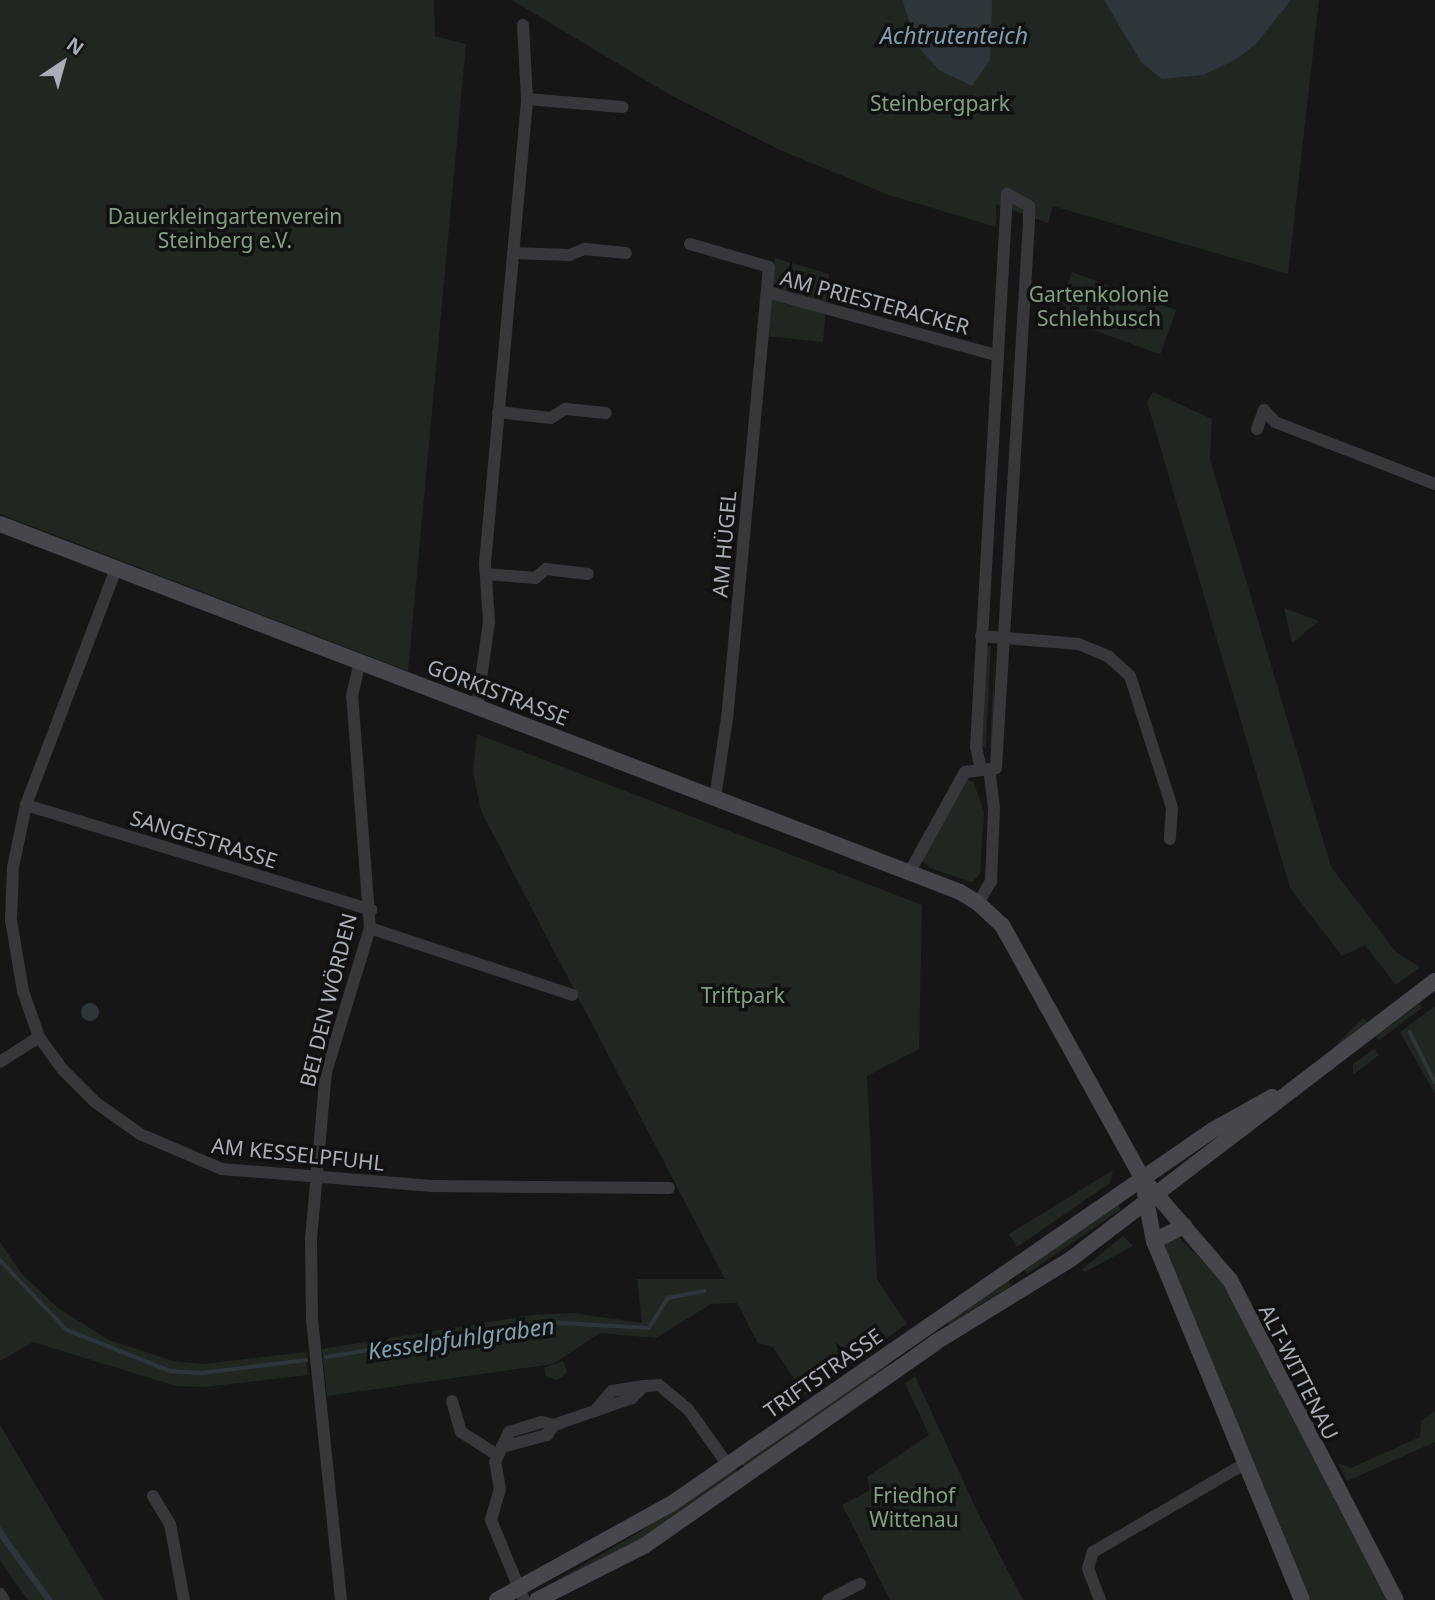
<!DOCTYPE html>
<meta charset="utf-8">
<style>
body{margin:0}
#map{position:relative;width:1435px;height:1600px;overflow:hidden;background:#161617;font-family:"Noto Sans",sans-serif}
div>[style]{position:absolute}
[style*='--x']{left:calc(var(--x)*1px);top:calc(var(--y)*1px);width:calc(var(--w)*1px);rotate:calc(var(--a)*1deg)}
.green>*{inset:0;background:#202720;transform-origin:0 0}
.water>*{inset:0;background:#2c363b}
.round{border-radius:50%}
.stream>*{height:3.5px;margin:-1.75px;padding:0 1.75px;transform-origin:1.75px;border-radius:1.75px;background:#2c363b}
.minor>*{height:12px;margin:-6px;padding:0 6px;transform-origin:6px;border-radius:6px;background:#37383c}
.secondary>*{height:16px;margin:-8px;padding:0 8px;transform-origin:8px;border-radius:8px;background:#45474c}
span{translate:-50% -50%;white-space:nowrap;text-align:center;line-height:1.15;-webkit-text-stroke:7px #111112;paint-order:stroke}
.park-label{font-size:21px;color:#81a180}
.street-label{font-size:21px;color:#a8aeb7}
.water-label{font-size:23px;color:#809fb1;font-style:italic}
.north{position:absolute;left:28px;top:28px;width:70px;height:70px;-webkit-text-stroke:5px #111112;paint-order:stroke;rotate:36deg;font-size:19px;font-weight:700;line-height:28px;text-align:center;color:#a8aeb7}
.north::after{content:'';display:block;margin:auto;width:24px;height:32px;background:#a8aeb7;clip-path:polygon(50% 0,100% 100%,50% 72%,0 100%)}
</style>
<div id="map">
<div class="green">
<div style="clip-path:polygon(0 0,434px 0,435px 36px,466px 44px,408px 671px,0 514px)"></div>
<div style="clip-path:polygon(512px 0,1319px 0,1288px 274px,1053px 206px,1048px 223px,996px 204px,996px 227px,889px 195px,780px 150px,672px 96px)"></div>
<div style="clip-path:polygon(775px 258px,829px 274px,823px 342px,766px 336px)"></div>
<div style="left:1072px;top:272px;width:111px;height:47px;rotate:20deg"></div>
<div style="clip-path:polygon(1153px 392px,1212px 419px,1210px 459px,1331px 867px,1396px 952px,1420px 967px,1396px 985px,1365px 945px,1342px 956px,1290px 888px,1147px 402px)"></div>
<div style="clip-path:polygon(1284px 608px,1319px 621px,1292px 643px)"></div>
<div style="left:991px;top:646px;width:102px;height:4px;rotate:93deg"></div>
<div style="clip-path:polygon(995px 646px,993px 747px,990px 748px)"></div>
<div style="clip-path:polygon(477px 734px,922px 905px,919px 1049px,867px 1076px,877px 1279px,907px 1324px,805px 1395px,773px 1347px,758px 1343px,737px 1303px,711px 1304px,656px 1338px,600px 1333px,553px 1364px,327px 1396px,322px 1349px,532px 1315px,573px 1313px,642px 1323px,637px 1279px,725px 1279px,481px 811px,473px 772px)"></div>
<div style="clip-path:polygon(966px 779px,974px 783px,984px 812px,980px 874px,972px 882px,930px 868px,922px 861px)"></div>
<div style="left:1419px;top:1004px;width:5px;height:54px;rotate:53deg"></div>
<div style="clip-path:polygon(1435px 1006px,1435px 1094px,1400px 1032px)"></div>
<div style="left:1363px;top:1018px;width:6px;height:67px;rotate:45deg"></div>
<div style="clip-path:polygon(1374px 1049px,1379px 1055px,1353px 1075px,1353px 1064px)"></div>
<div style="clip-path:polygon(1113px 1170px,1110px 1183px,1017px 1247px,1009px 1234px)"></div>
<div style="clip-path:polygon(1118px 1201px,1120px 1210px,1027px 1274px,1024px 1268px)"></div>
<div style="clip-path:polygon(1123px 1236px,1133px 1246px,1085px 1272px,1082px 1269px)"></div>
<div style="clip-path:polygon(1178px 1236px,1223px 1282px,1389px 1600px,1308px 1600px,1163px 1249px,1165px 1241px)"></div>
<div style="clip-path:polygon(0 1242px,22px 1274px,58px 1308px,109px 1340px,173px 1361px,203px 1364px,306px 1352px,308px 1375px,205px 1387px,176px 1386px,33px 1342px,0 1361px)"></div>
<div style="clip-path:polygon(1008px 1278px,1011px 1286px,949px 1324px,948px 1322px)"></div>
<div style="clip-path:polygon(563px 1361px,567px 1371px,563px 1377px,556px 1380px,546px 1376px,544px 1368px)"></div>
<div style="clip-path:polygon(885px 1363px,891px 1366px,746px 1469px,741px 1463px)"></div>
<div style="clip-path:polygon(915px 1376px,976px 1509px,1023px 1600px,890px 1600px,842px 1505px,870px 1490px,867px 1477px,929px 1435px,905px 1383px)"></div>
<div style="clip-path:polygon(1435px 1411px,1435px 1442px,1347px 1481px,1338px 1463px,1351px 1468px,1420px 1437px,1421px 1421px)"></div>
<div style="clip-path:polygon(0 1425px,104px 1600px,28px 1600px,0 1561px)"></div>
<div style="clip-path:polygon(735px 1467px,739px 1474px,649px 1536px,530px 1596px,641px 1531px)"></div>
</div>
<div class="water">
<div style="clip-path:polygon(902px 0,992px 0,990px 60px,972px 86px,939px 70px,919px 48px)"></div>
<div style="clip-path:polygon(1104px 0,1291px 0,1256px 44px,1235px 60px,1203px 75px,1162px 79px,1141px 62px)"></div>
<div class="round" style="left:81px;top:1003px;width:18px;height:18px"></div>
<div style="clip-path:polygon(0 1526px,9px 1540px,53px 1600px,45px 1600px,0 1538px)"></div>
</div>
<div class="stream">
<div style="--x:1410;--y:1032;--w:56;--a:63.4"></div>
<div style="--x:0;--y:1260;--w:97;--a:46.3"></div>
<div style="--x:67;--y:1330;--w:111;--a:21.7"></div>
<div style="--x:170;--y:1371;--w:32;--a:4"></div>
<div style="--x:202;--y:1373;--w:105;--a:-7.1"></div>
<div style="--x:326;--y:1357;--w:221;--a:-9.1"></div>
<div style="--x:544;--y:1322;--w:105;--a:3.3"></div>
<div style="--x:649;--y:1328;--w:36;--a:-58"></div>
<div style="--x:668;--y:1298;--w:37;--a:-11"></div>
</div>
<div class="minor">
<div style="--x:527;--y:99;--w:96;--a:4.8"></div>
<div style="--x:690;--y:244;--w:82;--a:16.2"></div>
<div style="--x:769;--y:267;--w:453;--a:95.3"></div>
<div style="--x:727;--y:718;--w:81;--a:98.5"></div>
<div style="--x:513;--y:253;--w:56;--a:2"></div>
<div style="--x:569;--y:255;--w:17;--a:-21"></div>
<div style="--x:585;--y:249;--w:41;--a:5.6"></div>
<div style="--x:767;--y:292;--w:238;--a:15.4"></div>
<div style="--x:498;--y:412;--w:53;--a:6.5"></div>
<div style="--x:551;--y:418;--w:17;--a:-33"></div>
<div style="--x:565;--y:409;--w:41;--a:5.6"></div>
<div style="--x:1257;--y:429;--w:20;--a:-70"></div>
<div style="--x:1264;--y:410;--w:16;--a:47"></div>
<div style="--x:1275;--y:422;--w:172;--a:21.2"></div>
<div style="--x:116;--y:569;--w:253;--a:110.9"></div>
<div style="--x:26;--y:805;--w:63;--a:101.8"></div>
<div style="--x:13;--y:867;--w:53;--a:92.2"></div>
<div style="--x:11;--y:920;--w:72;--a:80.4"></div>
<div style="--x:23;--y:991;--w:49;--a:70.8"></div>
<div style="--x:39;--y:1037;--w:41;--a:54"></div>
<div style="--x:63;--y:1070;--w:45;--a:45"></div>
<div style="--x:95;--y:1102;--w:55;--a:35.4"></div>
<div style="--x:140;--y:1134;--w:89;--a:23.1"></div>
<div style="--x:222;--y:1169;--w:214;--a:4.6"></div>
<div style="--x:435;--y:1186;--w:234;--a:0.5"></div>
<div style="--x:487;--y:574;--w:48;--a:4.8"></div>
<div style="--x:535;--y:578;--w:14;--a:-39"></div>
<div style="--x:546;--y:569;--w:42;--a:6.8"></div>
<div style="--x:981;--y:636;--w:98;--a:4.7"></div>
<div style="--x:1079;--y:644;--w:33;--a:23"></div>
<div style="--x:1109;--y:657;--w:28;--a:42"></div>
<div style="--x:1130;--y:676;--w:139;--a:72.3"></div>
<div style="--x:1172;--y:808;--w:31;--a:94"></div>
<div style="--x:477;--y:707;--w:86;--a:-82"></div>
<div style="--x:489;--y:622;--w:59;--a:-93.9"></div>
<div style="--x:485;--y:563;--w:466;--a:-84.8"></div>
<div style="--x:527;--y:99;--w:74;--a:-93.1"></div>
<div style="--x:26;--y:805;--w:361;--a:16.9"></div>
<div style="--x:909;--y:873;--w:115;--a:-61"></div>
<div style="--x:965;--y:772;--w:31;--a:-7"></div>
<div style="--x:996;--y:768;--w:547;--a:-86.54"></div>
<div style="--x:1029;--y:222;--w:16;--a:-90"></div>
<div style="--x:1029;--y:206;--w:25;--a:-151"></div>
<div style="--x:1007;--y:194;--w:554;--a:93.21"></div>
<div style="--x:976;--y:747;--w:22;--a:77"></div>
<div style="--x:978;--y:903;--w:26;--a:-59"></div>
<div style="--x:991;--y:881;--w:73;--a:-87.6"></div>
<div style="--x:994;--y:808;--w:39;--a:-97"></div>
<div style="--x:370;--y:928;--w:213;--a:18.3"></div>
<div style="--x:0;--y:1062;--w:46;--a:-32.7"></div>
<div style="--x:452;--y:1401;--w:32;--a:74"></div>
<div style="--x:461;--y:1432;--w:41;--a:32.2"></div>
<div style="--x:595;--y:1411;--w:26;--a:-50"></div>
<div style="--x:612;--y:1391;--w:32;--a:-9"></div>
<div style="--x:502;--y:1447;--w:17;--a:-65"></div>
<div style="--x:509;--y:1432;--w:34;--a:-17"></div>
<div style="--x:542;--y:1422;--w:12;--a:14"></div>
<div style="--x:153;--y:1496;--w:33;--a:59"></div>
<div style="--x:170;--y:1524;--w:77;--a:79.6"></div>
<div style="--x:0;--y:1594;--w:7;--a:56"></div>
<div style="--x:341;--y:1600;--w:281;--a:-95.9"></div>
<div style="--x:312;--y:1320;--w:81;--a:-90.7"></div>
<div style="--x:311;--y:1239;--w:168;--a:-84.9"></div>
<div style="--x:326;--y:1072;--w:151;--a:-73"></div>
<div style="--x:370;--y:928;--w:233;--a:-94.4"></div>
<div style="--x:352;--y:696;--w:35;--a:-77"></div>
<div style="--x:524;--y:1600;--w:87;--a:-112.4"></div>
<div style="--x:491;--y:1520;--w:32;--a:-74"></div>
<div style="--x:500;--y:1489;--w:27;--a:-100"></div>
<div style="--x:495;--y:1462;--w:17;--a:-65"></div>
<div style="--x:502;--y:1447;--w:47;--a:-14.9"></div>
<div style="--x:547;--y:1435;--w:12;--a:-55"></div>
<div style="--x:554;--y:1425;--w:83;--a:-19.1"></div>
<div style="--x:632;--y:1398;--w:17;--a:-45"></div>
<div style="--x:644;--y:1386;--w:15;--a:-4"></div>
<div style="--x:659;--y:1385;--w:38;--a:40"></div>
<div style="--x:688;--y:1409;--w:69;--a:54.5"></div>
<div style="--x:828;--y:1600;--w:36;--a:-27"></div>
<div style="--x:1100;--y:1600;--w:34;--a:-111"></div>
<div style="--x:1088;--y:1568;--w:17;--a:-73"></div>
<div style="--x:1093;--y:1552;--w:175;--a:-30.2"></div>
</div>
<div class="secondary">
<div style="--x:0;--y:524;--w:1028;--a:20.97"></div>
<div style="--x:960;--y:892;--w:21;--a:31"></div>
<div style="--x:978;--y:903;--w:33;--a:43"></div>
<div style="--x:1002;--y:925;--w:289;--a:61"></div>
<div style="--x:1142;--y:1178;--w:135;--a:49.2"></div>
<div style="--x:1230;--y:1280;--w:360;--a:62.6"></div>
<div style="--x:1145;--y:1194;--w:48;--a:79.2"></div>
<div style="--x:1154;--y:1241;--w:388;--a:67.6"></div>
<div style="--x:1154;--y:1241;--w:34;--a:-27"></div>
<div style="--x:497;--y:1600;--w:199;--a:-28.9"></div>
<div style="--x:671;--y:1504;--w:659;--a:-34.61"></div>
<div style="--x:1213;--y:1130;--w:68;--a:-29.2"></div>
<div style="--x:537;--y:1600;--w:120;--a:-26.8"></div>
<div style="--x:644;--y:1546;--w:356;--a:-34.9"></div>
<div style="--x:936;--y:1342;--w:158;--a:-31.6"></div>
<div style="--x:1071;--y:1259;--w:458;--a:-37.4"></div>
</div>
<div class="park-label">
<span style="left:940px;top:103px">Steinbergpark</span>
<span style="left:225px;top:228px">Dauerkleingartenverein<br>Steinberg e.V.</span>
<span style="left:1099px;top:306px">Gartenkolonie<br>Schlehbusch</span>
<span style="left:743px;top:995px">Triftpark</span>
<span style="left:914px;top:1507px">Friedhof<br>Wittenau</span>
</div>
<div class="street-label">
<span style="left:875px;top:302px;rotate:15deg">AM PRIESTERACKER</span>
<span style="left:724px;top:544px;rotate:-85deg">AM HÜGEL</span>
<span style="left:498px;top:692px;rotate:21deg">GORKISTRASSE</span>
<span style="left:204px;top:839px;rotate:17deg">SANGESTRASSE</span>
<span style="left:328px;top:1000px;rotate:-76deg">BEI DEN WÖRDEN</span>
<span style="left:298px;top:1154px;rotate:6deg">AM KESSELPFUHL</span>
<span style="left:1299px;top:1372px;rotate:63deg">ALT-WITTENAU</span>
<span style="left:823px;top:1373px;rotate:-35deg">TRIFTSTRASSE</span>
</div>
<div class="water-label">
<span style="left:954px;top:35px">Achtrutenteich</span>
<span style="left:461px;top:1338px;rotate:-8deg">Kesselpfuhlgraben</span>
</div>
<div class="north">N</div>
</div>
